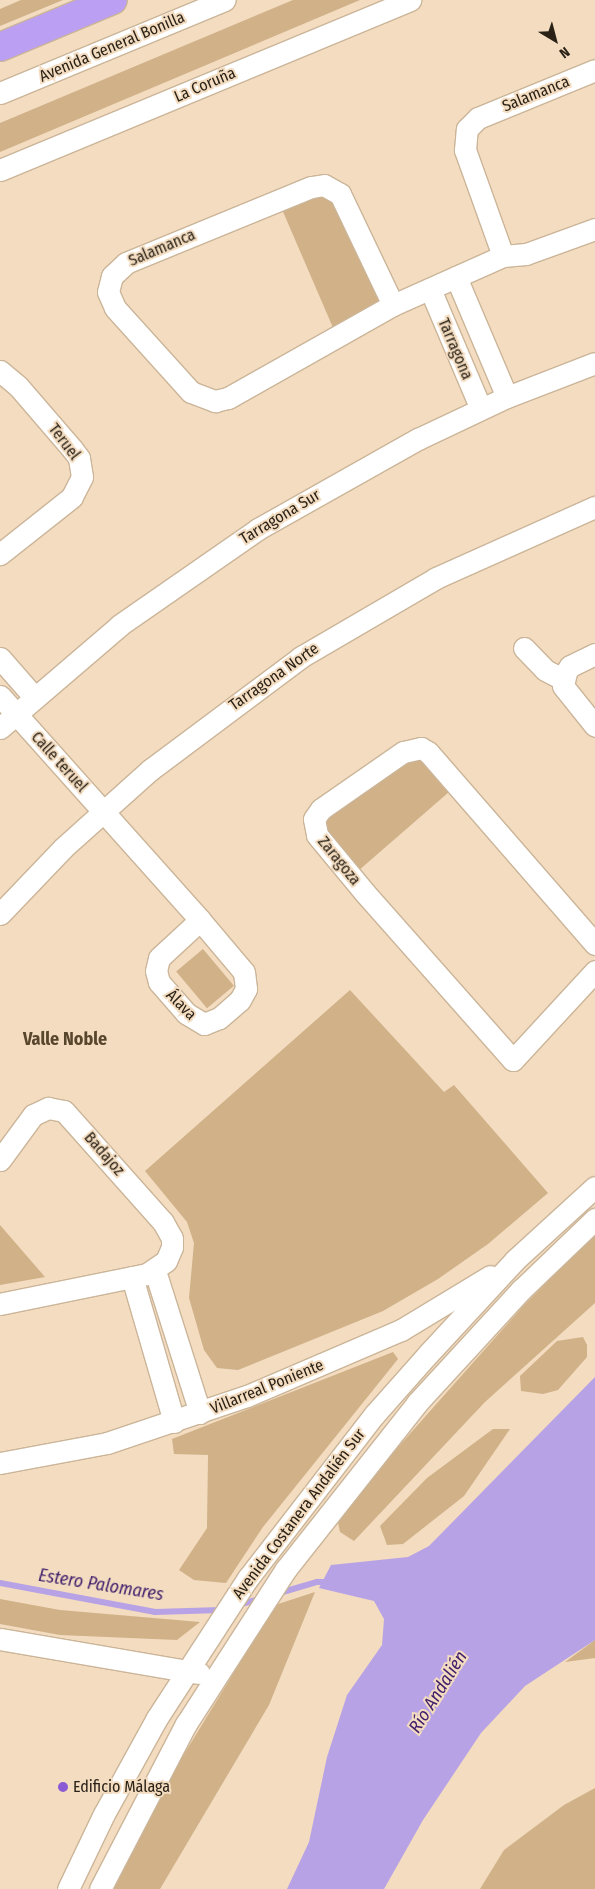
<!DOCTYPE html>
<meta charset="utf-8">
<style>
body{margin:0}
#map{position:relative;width:595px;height:1889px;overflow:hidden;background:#f3dcc0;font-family:"Fira Sans Condensed",sans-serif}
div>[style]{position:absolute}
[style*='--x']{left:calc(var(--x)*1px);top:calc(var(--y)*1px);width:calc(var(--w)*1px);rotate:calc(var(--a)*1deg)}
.green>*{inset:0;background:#d0b188;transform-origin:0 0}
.water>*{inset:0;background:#b7a2e5}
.stream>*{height:6px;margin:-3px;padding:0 3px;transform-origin:3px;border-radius:3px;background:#b7a2e5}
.roads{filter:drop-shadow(1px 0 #cbb599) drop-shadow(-1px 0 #cbb599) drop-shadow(0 1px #cbb599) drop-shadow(0 -1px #cbb599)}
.minor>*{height:21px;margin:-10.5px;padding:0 10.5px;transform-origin:10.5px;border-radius:10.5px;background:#fff}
.highway>*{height:28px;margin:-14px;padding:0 14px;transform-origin:14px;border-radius:14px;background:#bb9ff2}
.dots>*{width:14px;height:14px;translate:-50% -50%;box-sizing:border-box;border:2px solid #f3dcc0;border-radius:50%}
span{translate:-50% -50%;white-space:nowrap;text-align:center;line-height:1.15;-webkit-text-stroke:4px #f3dcc0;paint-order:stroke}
.street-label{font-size:16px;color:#2a2217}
.poi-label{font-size:16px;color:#2a2217}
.left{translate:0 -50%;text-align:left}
.neighbourhood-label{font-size:18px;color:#57452c;font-weight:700}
.water-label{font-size:18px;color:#41206d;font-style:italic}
.north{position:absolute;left:530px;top:15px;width:50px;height:50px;-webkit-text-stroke:4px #f3dcc0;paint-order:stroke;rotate:143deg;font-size:14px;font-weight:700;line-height:20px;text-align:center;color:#2a2217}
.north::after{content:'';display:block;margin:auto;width:18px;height:22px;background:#2a2217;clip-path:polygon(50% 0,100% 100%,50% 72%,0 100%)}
</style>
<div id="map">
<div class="green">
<div style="clip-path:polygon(21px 0,63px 0,0 26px,0 9px)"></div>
<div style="clip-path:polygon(293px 0,360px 0,0 152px,0 123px)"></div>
<div style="clip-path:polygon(314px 193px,330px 194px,379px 296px,377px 304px,334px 330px,281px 207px)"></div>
<div style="clip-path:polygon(417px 758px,425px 762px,449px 792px,358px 871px,324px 836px,321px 820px,400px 762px)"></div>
<div style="left:203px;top:949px;width:48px;height:35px;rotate:50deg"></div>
<div style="clip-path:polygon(350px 990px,444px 1092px,454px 1085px,548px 1193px,488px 1244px,438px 1279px,383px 1311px,238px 1370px,217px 1368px,204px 1350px,189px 1298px,194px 1243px,187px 1222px,145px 1171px)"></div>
<div style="clip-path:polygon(0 1225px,45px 1277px,0 1285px)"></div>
<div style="clip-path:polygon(595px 1234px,595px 1303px,485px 1402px,354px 1541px,340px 1532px,338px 1522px,360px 1490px,526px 1303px)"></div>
<div style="clip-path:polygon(583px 1337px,587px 1345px,587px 1357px,558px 1390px,543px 1394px,521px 1391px,520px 1376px,557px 1341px)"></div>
<div style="clip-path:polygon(393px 1352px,398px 1359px,263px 1527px,226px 1583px,194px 1580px,179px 1570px,207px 1528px,208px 1455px,174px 1454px,172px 1439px)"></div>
<div style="clip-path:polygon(493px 1429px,510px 1429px,464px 1496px,403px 1544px,387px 1545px,380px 1526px,427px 1478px)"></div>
<div style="clip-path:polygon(315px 1592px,269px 1705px,160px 1889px,114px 1889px,164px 1787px,275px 1605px)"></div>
<div style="clip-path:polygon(0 1599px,60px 1610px,200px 1622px,177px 1640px,60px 1635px,0 1624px)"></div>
<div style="clip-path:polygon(595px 1640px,595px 1658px,565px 1662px)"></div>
<div style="clip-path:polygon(595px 1788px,595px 1889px,480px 1889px,504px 1850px,564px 1805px)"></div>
</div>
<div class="water">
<div style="clip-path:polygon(595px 1377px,595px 1640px,525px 1686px,481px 1733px,423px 1820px,384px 1889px,287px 1889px,309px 1842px,327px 1757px,347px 1695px,382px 1645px,384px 1619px,374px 1601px,319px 1588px,331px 1565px,408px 1557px,429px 1546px)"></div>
</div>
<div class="stream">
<div style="--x:0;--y:1583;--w:158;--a:10.6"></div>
<div style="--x:155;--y:1612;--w:66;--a:-1.7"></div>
<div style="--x:276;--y:1594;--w:43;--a:-16.3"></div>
<div style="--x:317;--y:1582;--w:13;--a:0"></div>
<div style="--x:238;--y:1605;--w:22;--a:-16"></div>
</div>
<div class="roads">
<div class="minor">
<div style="--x:0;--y:93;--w:243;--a:-22.5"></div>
<div style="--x:0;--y:170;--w:444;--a:-22.5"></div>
<div style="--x:503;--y:256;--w:113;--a:-109.7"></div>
<div style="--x:465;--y:150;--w:21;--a:-85"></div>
<div style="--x:467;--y:129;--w:16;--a:-45"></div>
<div style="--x:478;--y:118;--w:126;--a:-22.3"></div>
<div style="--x:456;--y:277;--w:130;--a:67"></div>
<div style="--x:430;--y:289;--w:130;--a:67"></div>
<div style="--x:393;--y:305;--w:123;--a:-115.5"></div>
<div style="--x:340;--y:194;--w:18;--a:-151"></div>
<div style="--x:324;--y:185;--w:13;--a:171"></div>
<div style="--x:311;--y:187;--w:200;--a:157.7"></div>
<div style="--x:126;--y:263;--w:19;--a:137"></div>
<div style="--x:112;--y:276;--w:16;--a:104"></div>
<div style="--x:108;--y:292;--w:17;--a:66"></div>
<div style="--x:115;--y:308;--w:113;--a:47.9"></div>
<div style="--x:191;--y:392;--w:26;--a:21"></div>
<div style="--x:215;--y:401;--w:13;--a:-13"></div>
<div style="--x:228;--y:398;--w:189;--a:-29.4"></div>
<div style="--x:393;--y:305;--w:120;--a:-24"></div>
<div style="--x:503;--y:256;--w:23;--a:-5"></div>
<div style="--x:526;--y:254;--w:73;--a:-19.9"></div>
<div style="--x:0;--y:371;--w:23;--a:40"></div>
<div style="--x:18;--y:386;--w:84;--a:49.3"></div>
<div style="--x:73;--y:450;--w:10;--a:53"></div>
<div style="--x:79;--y:458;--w:19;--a:81"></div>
<div style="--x:82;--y:477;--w:22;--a:117"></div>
<div style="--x:72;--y:497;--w:92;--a:141.6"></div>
<div style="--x:524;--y:648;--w:30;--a:46"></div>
<div style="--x:545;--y:670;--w:20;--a:27"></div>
<div style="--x:595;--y:654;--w:28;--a:154"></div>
<div style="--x:570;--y:666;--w:7;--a:124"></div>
<div style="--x:566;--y:672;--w:14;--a:102"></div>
<div style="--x:563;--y:686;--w:51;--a:51.3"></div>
<div style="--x:0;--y:658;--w:53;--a:48.8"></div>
<div style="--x:0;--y:696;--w:300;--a:48.2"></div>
<div style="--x:200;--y:920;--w:68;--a:49.8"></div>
<div style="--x:244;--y:972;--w:17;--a:83"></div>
<div style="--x:246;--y:989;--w:13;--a:119"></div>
<div style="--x:240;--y:1000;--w:28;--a:139"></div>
<div style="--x:219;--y:1018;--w:16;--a:158"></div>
<div style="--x:204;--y:1024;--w:21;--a:-149"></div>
<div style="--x:186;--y:1013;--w:41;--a:-131.1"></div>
<div style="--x:159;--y:982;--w:11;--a:-105"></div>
<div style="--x:156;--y:971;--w:13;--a:-77"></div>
<div style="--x:159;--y:958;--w:56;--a:-42.8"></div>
<div style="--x:0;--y:728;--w:158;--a:-40.6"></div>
<div style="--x:120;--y:625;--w:168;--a:-34.8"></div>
<div style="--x:258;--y:529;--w:184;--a:-29.4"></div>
<div style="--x:418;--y:439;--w:98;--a:-25.3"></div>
<div style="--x:507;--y:397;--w:94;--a:-21.1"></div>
<div style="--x:0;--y:914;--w:91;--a:-46.3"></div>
<div style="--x:63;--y:848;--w:117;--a:-41.9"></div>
<div style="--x:150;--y:770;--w:189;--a:-36.8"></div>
<div style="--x:301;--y:657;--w:156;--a:-30.3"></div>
<div style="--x:436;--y:578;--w:174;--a:-24.1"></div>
<div style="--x:595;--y:944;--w:254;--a:-131"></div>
<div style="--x:428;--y:752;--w:8;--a:-150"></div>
<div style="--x:421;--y:748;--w:18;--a:167"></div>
<div style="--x:403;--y:752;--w:100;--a:145.2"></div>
<div style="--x:321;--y:809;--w:12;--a:125"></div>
<div style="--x:314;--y:819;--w:16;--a:79"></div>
<div style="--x:317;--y:835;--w:75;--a:50.4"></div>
<div style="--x:365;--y:893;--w:223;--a:48.5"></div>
<div style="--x:513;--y:1060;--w:121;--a:-47.3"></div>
<div style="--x:0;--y:1160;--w:56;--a:-53.7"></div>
<div style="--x:33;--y:1115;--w:17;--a:-25"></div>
<div style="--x:48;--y:1108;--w:16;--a:11"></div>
<div style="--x:64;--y:1111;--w:149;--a:48.3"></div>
<div style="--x:163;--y:1222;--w:18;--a:61"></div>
<div style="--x:172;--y:1238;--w:9;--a:90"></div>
<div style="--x:172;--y:1247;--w:15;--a:113"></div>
<div style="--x:166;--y:1261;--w:23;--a:146"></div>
<div style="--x:147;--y:1274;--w:150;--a:168.5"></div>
<div style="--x:155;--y:1271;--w:149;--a:72.4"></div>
<div style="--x:132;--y:1277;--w:151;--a:73.8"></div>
<div style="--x:0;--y:1463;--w:109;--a:-10.6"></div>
<div style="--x:107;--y:1443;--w:148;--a:-18.6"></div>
<div style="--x:247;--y:1396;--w:168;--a:-23.2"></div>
<div style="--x:401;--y:1330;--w:104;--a:-31.2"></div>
<div style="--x:0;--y:1639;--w:202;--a:9.7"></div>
<div style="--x:68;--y:1889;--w:83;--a:-64.4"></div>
<div style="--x:104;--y:1814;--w:110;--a:-61.1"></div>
<div style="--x:157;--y:1718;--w:167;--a:-57"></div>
<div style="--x:248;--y:1578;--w:206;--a:-52.3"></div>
<div style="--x:374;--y:1415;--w:81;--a:-48.5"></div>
<div style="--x:428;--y:1354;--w:128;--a:-47.2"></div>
<div style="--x:515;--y:1260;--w:108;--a:-42.4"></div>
<div style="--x:100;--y:1889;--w:186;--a:-62.5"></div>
<div style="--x:186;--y:1724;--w:184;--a:-57.2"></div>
<div style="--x:286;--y:1569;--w:211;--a:-51.7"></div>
<div style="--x:417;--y:1403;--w:154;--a:-47.4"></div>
<div style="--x:521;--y:1290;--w:103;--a:-43.8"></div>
</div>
<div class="highway">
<div style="--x:0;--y:47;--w:122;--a:-22.6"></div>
</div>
</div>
<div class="dots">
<div style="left:63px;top:1787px;background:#8a5bd4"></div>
</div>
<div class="street-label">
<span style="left:112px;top:47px;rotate:-23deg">Avenida General Bonilla</span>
<span style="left:205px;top:85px;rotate:-23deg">La Coruña</span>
<span style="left:536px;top:94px;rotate:-22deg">Salamanca</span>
<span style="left:162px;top:248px;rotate:-23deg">Salamanca</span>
<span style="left:455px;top:349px;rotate:67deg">Tarragona</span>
<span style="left:64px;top:442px;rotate:53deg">Teruel</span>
<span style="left:280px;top:517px;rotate:-31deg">Tarragona Sur</span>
<span style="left:274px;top:677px;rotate:-35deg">Tarragona Norte</span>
<span style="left:59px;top:762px;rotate:48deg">Calle teruel</span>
<span style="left:339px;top:861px;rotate:51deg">Zaragoza</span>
<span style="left:181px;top:1005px;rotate:45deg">Álava</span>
<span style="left:104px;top:1154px;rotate:49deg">Badajoz</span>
<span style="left:267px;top:1387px;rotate:-22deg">Villarreal Poniente</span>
<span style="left:299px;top:1514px;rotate:-53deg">Avenida Costanera Andalién Sur</span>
</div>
<div class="poi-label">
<span class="left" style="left:73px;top:1787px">Edificio Málaga</span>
</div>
<div class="neighbourhood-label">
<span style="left:65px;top:1039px">Valle Noble</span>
</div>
<div class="water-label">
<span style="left:101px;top:1585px;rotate:9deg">Estero Palomares</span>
<span style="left:438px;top:1692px;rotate:-58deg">Río Andalién</span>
</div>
<div class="north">N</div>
</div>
